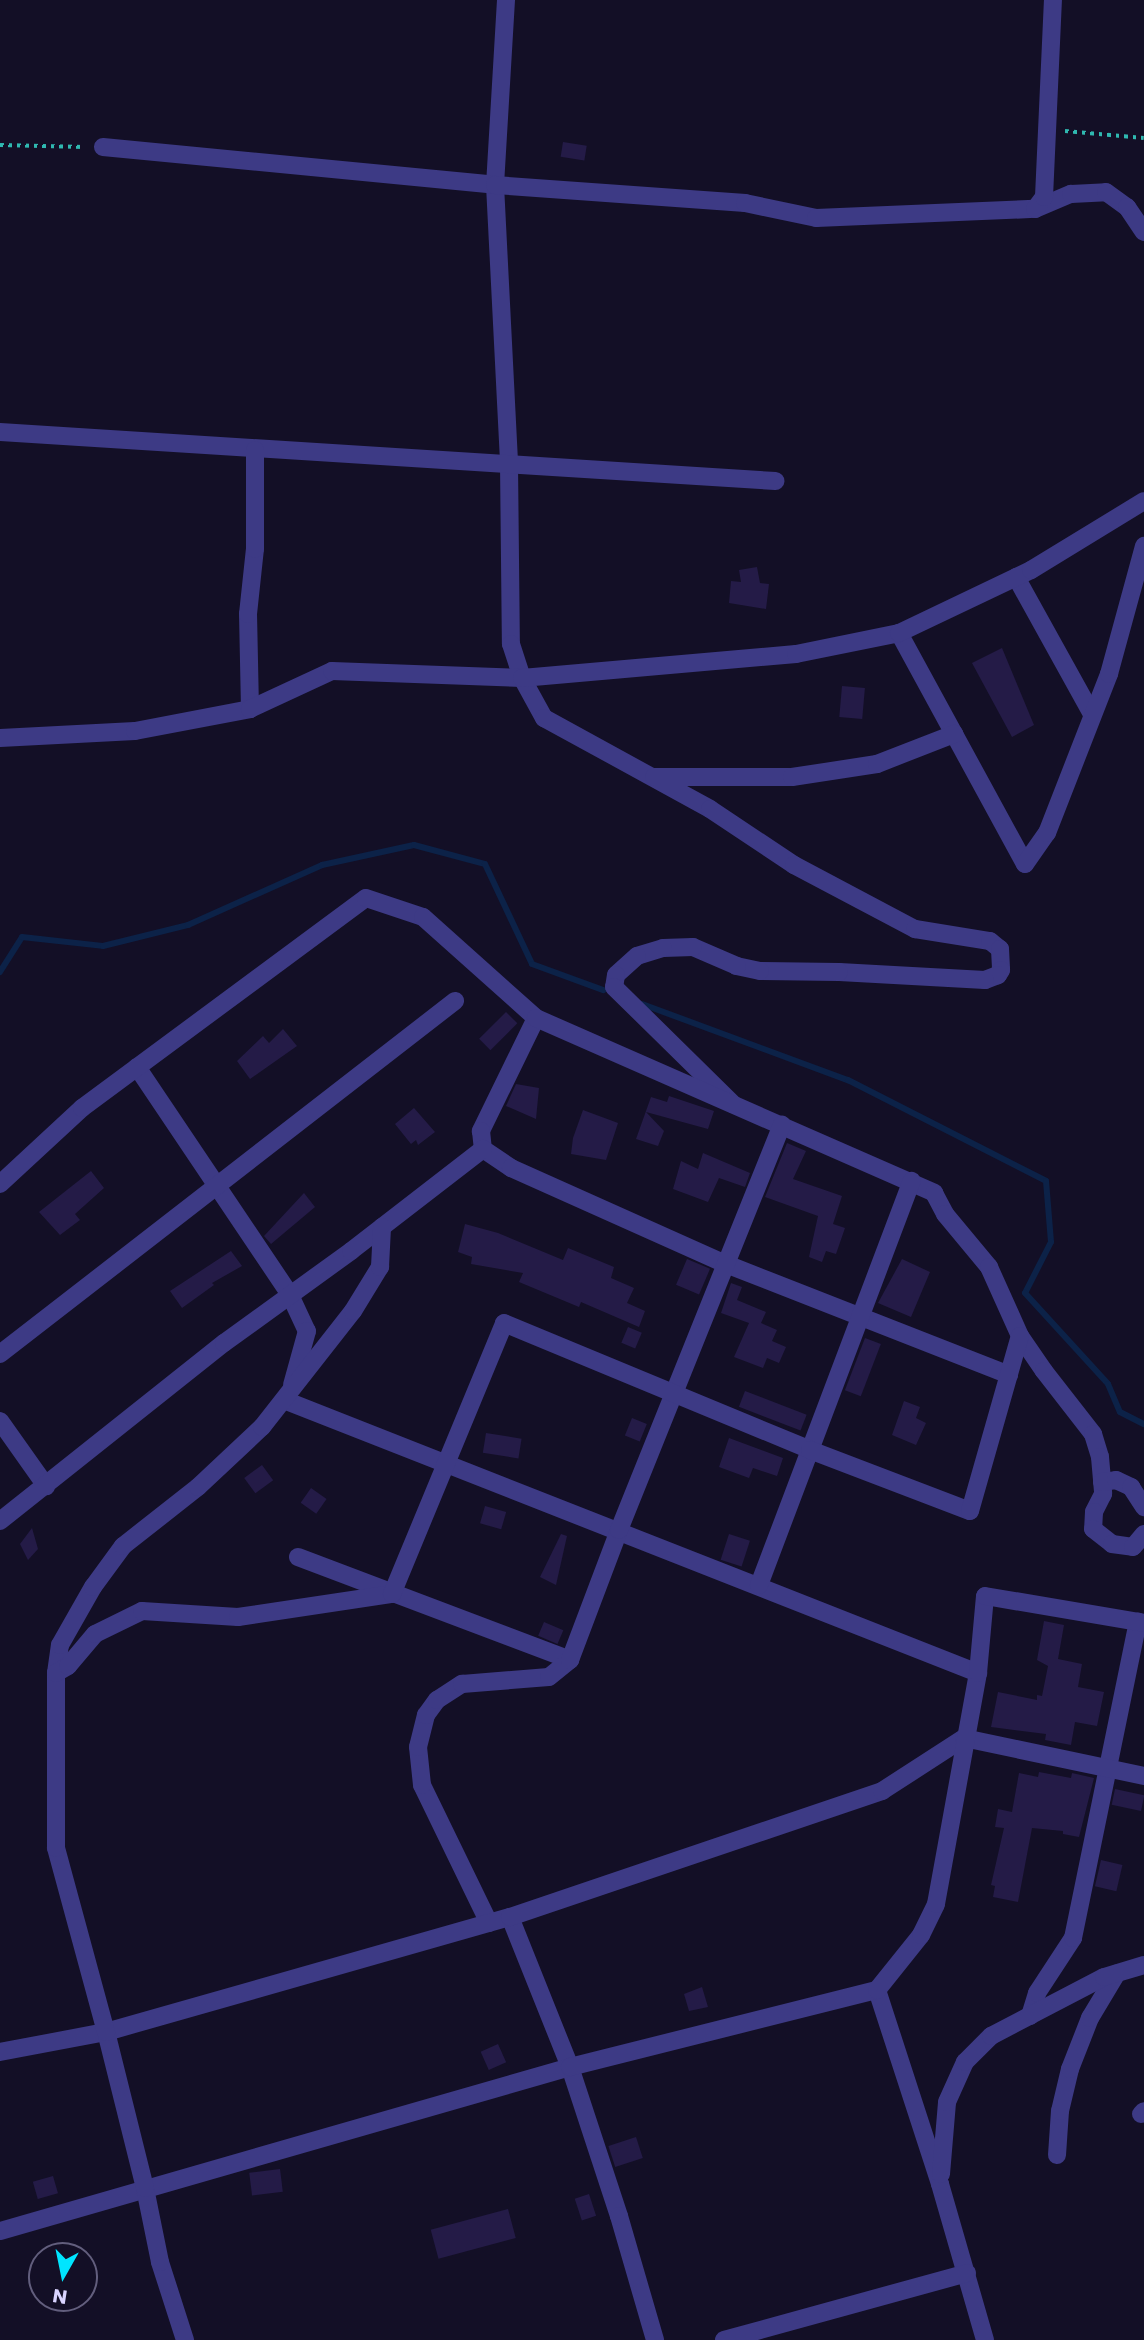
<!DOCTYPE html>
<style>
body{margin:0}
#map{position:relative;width:1144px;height:2340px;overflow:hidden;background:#130f26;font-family:Poppins,sans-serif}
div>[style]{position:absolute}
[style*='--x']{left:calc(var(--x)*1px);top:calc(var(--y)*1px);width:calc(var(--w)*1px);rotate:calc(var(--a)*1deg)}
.stream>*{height:6px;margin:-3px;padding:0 3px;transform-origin:3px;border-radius:3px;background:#0c2248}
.building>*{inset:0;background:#241b47;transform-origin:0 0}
.path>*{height:3.5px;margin-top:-1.75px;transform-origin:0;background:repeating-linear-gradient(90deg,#2fb8b0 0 3.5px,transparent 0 8.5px)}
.minor>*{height:18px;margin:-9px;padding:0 9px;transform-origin:9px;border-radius:9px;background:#3d3a85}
span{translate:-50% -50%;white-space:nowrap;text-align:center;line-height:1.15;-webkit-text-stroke:5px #130f26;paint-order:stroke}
.north{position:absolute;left:28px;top:2242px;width:70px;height:70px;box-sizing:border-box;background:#130f26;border:2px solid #625e7d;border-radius:50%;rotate:189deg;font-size:19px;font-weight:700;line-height:28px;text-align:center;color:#d9d4ff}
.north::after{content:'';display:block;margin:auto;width:24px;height:32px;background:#00e5ff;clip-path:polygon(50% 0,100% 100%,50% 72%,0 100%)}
</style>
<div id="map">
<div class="stream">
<div style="--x:0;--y:972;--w:41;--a:-57.8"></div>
<div style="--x:22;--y:937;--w:81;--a:6.3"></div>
<div style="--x:103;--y:946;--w:88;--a:-13.9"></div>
<div style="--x:188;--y:925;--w:147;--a:-24.1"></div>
<div style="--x:322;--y:865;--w:94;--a:-12.3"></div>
<div style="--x:414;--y:845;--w:73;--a:15"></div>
<div style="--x:485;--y:864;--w:110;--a:64.8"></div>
<div style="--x:532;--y:964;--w:76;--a:20.1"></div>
<div style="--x:642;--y:1004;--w:220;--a:20.3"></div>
<div style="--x:848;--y:1080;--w:222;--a:27"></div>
<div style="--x:1046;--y:1181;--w:61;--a:85.3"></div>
<div style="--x:1051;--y:1242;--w:57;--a:117"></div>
<div style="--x:1025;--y:1293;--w:123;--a:47.6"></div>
<div style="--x:1108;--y:1384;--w:30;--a:67"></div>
<div style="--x:1120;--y:1412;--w:27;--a:27"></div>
</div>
<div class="building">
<div style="left:563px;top:142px;width:24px;height:15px;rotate:9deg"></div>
<div style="clip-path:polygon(757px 567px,760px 583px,769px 584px,766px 609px,729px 603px,731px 581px,741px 582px,739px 570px)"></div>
<div style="clip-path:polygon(1002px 648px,1034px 725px,1012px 737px,972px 663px)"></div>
<div style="left:842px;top:686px;width:23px;height:31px;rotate:5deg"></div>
<div style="left:506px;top:1012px;width:16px;height:38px;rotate:45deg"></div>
<div style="clip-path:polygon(283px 1029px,297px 1046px,250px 1079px,237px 1061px,263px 1036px,269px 1043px)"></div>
<div style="clip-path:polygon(516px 1084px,539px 1088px,536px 1119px,506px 1106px)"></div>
<div style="clip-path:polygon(669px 1096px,714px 1111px,708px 1129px,646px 1112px,664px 1131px,658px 1146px,636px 1139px,651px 1097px,667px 1102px)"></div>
<div style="clip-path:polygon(414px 1108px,435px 1132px,418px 1145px,416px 1140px,411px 1144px,395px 1124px)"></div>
<div style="clip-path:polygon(583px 1110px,618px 1123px,606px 1160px,571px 1154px,573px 1138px)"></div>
<div style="clip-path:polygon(787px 1143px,806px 1151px,793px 1179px,842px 1196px,833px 1224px,845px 1228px,836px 1254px,826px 1251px,822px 1262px,809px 1257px,818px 1216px,765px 1197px)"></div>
<div style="clip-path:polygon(703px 1153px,750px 1173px,745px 1187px,719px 1178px,708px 1202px,673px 1189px,681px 1161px,698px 1169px)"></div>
<div style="clip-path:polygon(91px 1171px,104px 1188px,75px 1214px,80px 1220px,60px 1235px,39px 1212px)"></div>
<div style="clip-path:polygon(304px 1193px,315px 1207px,271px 1244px,264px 1236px)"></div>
<div style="clip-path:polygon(465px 1224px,498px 1233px,563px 1260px,568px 1248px,614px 1267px,611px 1278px,634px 1288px,627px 1303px,645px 1311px,639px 1327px,581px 1302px,579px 1307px,519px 1282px,523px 1273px,471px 1264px,472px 1257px,458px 1252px)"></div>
<div style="clip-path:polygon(231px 1251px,242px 1266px,212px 1283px,214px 1285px,182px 1308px,170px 1291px)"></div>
<div style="left:687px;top:1259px;width:25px;height:28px;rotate:23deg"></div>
<div style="clip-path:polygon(902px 1259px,930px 1272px,911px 1317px,878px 1303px)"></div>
<div style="clip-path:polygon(731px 1283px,742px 1287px,737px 1300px,766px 1312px,761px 1323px,777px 1330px,772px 1341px,786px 1347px,779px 1363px,767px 1358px,763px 1368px,734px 1357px,749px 1323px,721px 1313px)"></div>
<div style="left:628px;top:1327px;width:15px;height:17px;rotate:23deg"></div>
<div style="left:865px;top:1338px;width:17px;height:56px;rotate:21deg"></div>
<div style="left:745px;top:1391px;width:66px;height:17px;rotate:21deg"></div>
<div style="clip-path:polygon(904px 1401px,920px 1407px,916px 1418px,926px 1423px,916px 1445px,892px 1435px)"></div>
<div style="left:632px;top:1418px;width:16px;height:19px;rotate:22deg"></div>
<div style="left:486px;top:1433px;width:36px;height:20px;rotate:9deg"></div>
<div style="clip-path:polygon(729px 1438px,783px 1458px,777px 1476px,753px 1468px,749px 1478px,719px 1467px)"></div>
<div style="left:262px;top:1465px;width:19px;height:22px;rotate:54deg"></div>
<div style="left:311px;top:1488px;width:19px;height:18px;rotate:35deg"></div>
<div style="left:485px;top:1506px;width:22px;height:18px;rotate:16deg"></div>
<div style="clip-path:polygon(32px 1528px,38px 1549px,28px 1560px,20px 1544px)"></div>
<div style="clip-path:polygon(561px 1534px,567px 1536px,556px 1585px,540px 1577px)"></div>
<div style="left:729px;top:1534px;width:22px;height:27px;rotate:18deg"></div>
<div style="clip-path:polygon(1044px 1621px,1064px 1625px,1058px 1659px,1082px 1664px,1078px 1687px,1104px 1692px,1097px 1726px,1075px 1722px,1071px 1745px,1045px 1740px,1046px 1734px,991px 1727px,998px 1692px,1037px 1700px,1037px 1695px,1042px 1696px,1048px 1666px,1037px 1660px)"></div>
<div style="left:544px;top:1622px;width:21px;height:15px;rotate:23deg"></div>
<div style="clip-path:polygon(1039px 1772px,1071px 1778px,1072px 1773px,1094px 1778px,1079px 1837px,1063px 1834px,1063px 1831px,1032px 1828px,1018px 1902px,993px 1897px,995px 1886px,991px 1885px,1004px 1828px,995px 1827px,998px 1809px,1012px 1812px,1019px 1773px,1038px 1777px)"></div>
<div style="left:1115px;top:1789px;width:30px;height:16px;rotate:12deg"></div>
<div style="left:1101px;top:1860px;width:22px;height:27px;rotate:13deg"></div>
<div style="clip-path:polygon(702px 1987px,708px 2007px,689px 2011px,684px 1994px)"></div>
<div style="left:498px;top:2044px;width:20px;height:19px;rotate:66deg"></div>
<div style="left:636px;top:2137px;width:22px;height:29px;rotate:72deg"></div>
<div style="left:280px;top:2169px;width:23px;height:31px;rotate:83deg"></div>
<div style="left:53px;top:2176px;width:18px;height:21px;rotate:74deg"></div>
<div style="left:589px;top:2194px;width:23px;height:15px;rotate:72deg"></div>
<div style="left:508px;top:2209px;width:30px;height:80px;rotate:75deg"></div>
</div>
<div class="path">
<div style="--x:1065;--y:131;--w:79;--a:5.1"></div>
<div style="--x:0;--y:145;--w:85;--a:1.3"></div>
</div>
<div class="minor">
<div style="--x:506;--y:0;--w:185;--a:93.4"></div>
<div style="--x:495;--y:185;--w:279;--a:87.1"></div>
<div style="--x:509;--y:464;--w:180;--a:89.4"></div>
<div style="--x:511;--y:644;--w:36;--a:72"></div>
<div style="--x:522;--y:678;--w:46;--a:61.2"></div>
<div style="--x:544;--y:718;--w:189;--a:28.7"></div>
<div style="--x:710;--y:809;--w:101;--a:33.7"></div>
<div style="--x:794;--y:865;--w:137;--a:27.9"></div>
<div style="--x:915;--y:929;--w:76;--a:9.1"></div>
<div style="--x:990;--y:941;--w:13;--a:39"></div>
<div style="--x:1000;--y:949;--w:21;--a:87"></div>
<div style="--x:1001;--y:970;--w:6;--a:121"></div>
<div style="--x:998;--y:975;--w:14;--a:159"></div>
<div style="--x:985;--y:980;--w:146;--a:-176.9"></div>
<div style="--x:839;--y:972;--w:79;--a:-179.3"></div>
<div style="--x:760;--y:971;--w:24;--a:-168"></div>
<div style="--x:737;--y:966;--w:48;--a:-156.6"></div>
<div style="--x:693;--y:947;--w:30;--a:178"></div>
<div style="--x:663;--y:948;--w:27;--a:163"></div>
<div style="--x:637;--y:956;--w:28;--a:138"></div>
<div style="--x:616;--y:975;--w:12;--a:99"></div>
<div style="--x:614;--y:987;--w:167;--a:44.5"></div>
<div style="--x:103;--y:147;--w:394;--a:5.5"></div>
<div style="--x:495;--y:185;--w:251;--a:4.1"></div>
<div style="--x:745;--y:203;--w:73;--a:11.9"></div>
<div style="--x:816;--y:218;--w:219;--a:-2.4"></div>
<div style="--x:1035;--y:209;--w:39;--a:-23"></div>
<div style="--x:1071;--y:194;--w:35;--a:-3"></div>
<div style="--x:1106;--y:192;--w:26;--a:36"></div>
<div style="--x:1127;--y:207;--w:30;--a:56"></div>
<div style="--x:1035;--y:209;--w:15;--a:-53"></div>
<div style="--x:1044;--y:197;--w:197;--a:-87.4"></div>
<div style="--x:0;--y:432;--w:777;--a:3.62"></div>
<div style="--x:1016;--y:577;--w:157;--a:61"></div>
<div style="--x:899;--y:633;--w:263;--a:61.4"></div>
<div style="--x:1025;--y:864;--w:38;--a:-55"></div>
<div style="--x:1047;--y:833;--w:171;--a:-68.7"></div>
<div style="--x:1109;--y:674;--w:133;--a:-74.7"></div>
<div style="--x:250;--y:709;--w:95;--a:-91.2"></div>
<div style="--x:248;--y:614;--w:65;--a:-83.9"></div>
<div style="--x:255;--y:549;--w:99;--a:-90"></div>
<div style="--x:0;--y:738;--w:135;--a:-3"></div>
<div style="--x:135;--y:731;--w:117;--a:-10.8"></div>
<div style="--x:250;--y:709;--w:90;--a:-24.9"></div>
<div style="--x:332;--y:671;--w:190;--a:2.1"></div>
<div style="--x:522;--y:678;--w:275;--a:-5"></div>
<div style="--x:796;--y:654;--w:105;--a:-11.5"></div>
<div style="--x:899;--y:633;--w:146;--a:-25.5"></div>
<div style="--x:1031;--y:570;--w:132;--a:-31.4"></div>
<div style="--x:654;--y:777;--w:138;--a:0"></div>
<div style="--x:792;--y:777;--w:86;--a:-8.7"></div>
<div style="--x:877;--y:764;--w:83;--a:-21.3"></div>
<div style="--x:536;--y:1018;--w:126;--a:116"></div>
<div style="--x:481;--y:1131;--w:18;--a:84"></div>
<div style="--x:483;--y:1149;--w:34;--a:34"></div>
<div style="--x:511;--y:1168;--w:235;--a:24.1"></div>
<div style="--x:726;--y:1264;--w:304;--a:21.4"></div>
<div style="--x:137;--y:1067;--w:275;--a:56.1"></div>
<div style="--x:290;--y:1295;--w:40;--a:65"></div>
<div style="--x:307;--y:1331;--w:56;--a:105.5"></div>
<div style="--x:0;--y:1184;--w:112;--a:-42.8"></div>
<div style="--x:82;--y:1108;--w:353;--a:-36.5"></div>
<div style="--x:366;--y:898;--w:60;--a:18.4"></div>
<div style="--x:423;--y:917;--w:152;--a:41.8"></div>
<div style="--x:536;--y:1018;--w:435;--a:23.7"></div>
<div style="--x:934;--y:1193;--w:24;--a:62"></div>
<div style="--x:945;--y:1214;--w:69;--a:50.3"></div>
<div style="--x:989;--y:1267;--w:76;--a:65.8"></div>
<div style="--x:1020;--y:1336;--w:42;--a:55.6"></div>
<div style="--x:1044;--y:1371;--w:80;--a:52.1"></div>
<div style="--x:1093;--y:1434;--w:24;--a:73"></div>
<div style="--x:1100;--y:1457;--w:37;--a:85"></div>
<div style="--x:1103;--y:1494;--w:20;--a:117"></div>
<div style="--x:1094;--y:1512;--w:17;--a:93"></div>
<div style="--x:1093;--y:1529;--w:24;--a:38"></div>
<div style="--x:1112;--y:1544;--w:21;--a:8"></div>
<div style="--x:1133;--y:1547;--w:17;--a:-50"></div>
<div style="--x:0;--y:1354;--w:576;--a:-37.81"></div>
<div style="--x:284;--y:1400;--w:746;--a:21.47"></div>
<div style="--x:0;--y:1421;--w:80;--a:54.7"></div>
<div style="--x:1102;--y:1482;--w:14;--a:-8"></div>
<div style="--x:1116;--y:1480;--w:17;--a:25"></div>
<div style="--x:1131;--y:1487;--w:24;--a:57"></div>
<div style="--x:0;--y:1521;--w:286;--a:-38.5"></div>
<div style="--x:224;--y:1343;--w:157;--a:-35.9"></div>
<div style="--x:351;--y:1251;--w:167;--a:-37.7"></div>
<div style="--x:298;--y:1557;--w:291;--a:20.7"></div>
<div style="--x:759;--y:1585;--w:432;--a:-69.3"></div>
<div style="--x:56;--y:1673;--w:28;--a:-82"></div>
<div style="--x:60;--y:1645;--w:67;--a:-60.4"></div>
<div style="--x:93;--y:1587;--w:51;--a:-53.8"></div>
<div style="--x:123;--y:1546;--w:95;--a:-38.2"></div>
<div style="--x:198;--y:1487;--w:88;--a:-43.2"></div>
<div style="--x:262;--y:1427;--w:147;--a:-51.9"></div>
<div style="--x:353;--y:1311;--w:52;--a:-58.5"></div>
<div style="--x:380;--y:1267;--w:40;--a:-87.1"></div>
<div style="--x:510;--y:1917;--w:162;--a:68.2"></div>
<div style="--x:570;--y:2067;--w:157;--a:71.8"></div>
<div style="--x:619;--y:2216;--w:129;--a:73.8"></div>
<div style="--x:489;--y:1923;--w:153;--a:-115.9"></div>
<div style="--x:422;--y:1785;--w:38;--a:-96"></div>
<div style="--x:418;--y:1747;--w:33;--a:-76"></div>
<div style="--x:426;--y:1715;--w:19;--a:-54"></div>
<div style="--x:437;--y:1700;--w:30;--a:-33"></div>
<div style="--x:462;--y:1684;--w:87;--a:-4.6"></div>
<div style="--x:549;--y:1677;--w:27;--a:-39"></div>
<div style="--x:570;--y:1660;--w:139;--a:-69.3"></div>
<div style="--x:619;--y:1530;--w:437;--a:-68.1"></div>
<div style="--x:877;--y:1990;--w:204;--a:72"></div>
<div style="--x:940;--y:2184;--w:162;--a:73.9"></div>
<div style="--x:1030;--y:2016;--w:24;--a:-73"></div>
<div style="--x:1037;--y:1993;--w:66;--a:-56.8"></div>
<div style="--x:1073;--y:1938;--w:323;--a:-78.4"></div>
<div style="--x:0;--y:2052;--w:108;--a:-10.7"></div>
<div style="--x:106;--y:2032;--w:420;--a:-15.9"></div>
<div style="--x:510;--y:1917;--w:393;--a:-18.7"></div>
<div style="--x:882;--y:1791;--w:98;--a:-32.9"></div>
<div style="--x:964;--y:1738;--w:184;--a:11.9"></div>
<div style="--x:1141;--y:2114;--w:4;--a:-45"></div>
<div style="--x:1057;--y:2155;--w:44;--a:-86.1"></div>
<div style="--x:1060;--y:2111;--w:43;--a:-76.6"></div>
<div style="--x:1070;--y:2069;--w:55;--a:-68.6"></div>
<div style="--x:1090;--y:2018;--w:52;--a:-59"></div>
<div style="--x:941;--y:2174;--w:72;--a:-85.2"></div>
<div style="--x:947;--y:2102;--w:44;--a:-65.8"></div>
<div style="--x:965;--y:2062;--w:37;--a:-45"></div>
<div style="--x:991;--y:2036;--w:127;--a:-27.6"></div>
<div style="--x:1104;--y:1977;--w:42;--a:-16.7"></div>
<div style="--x:0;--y:2231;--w:593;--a:-16.05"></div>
<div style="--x:570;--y:2067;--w:317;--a:-14.1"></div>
<div style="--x:877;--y:1990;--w:70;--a:-51.3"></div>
<div style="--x:921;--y:1935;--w:34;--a:-64"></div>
<div style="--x:936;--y:1904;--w:235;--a:-79.7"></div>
<div style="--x:978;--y:1673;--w:77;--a:-84.8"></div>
<div style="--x:985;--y:1596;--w:161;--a:9.6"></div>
<div style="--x:185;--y:2340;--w:82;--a:-107.8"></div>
<div style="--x:160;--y:2262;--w:76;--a:-101.5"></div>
<div style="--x:145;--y:2188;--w:161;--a:-104"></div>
<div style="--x:106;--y:2032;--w:191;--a:-105.2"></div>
<div style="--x:56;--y:1848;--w:175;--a:-90"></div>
<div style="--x:56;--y:1673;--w:14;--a:-30"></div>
<div style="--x:68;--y:1666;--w:42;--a:-49.8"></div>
<div style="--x:95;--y:1634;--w:52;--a:-26.1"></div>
<div style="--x:142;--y:1611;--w:96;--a:3.6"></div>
<div style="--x:238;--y:1617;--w:156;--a:-8.5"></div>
<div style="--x:392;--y:1594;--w:293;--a:-67.5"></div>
<div style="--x:504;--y:1323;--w:331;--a:22.5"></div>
<div style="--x:810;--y:1450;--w:171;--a:20.9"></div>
<div style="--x:970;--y:1511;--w:182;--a:-74.1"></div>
<div style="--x:724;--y:2340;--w:252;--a:-15.4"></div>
</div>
<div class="north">N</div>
</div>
